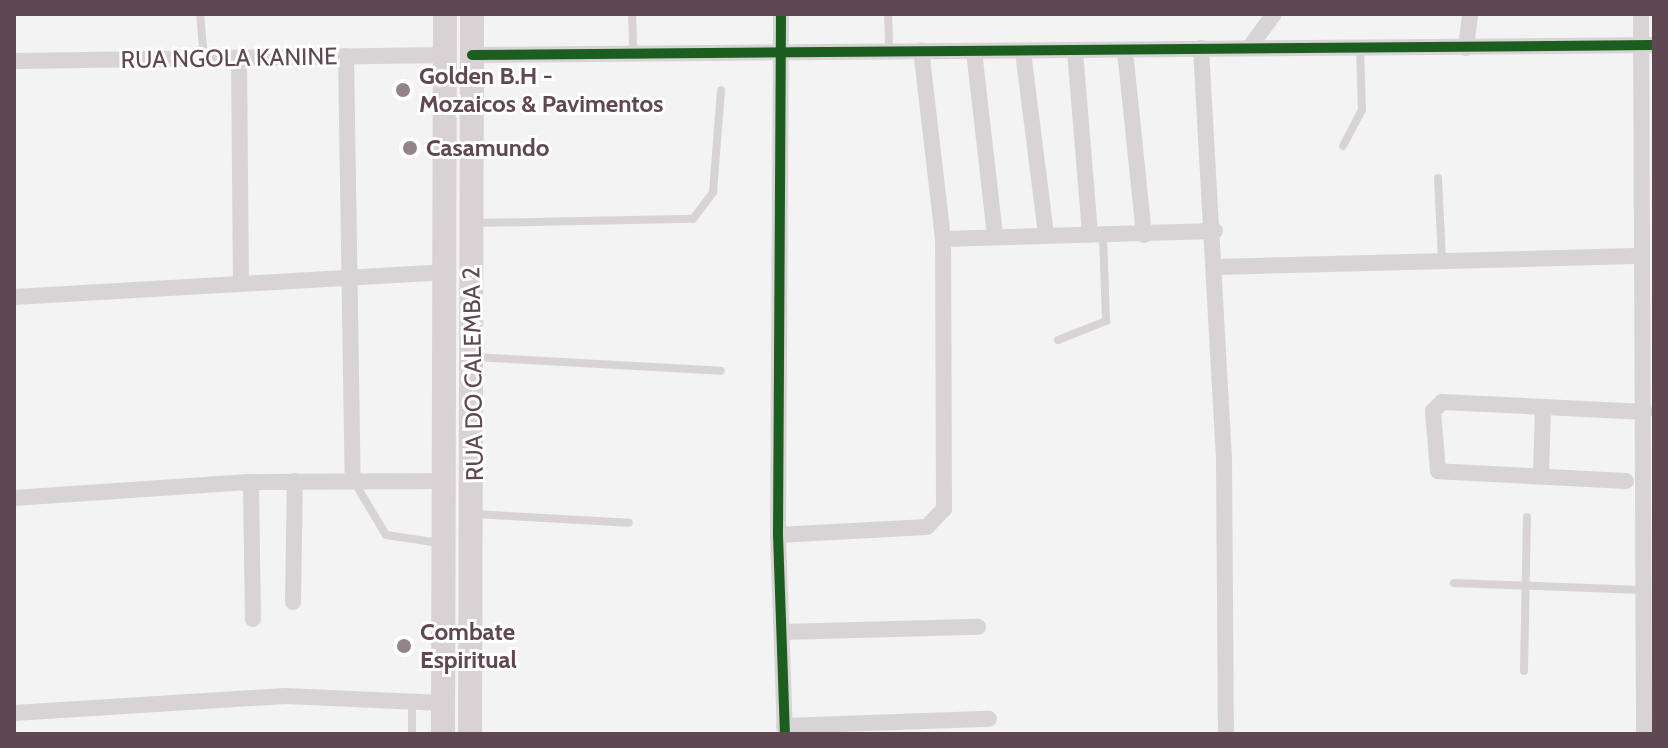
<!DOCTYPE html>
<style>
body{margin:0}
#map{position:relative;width:1668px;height:748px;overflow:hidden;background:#f2f3f2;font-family:Cabin,sans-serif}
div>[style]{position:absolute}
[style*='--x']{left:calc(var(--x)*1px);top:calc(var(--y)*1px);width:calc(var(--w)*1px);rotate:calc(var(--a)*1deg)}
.lane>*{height:8px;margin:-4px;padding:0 4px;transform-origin:4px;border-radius:4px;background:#d8d4d5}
.street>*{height:16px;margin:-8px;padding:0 8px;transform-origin:8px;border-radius:8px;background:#d8d4d5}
.secondary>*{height:24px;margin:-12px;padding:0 12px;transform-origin:12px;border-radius:12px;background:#d8d2d4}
.cycleway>*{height:10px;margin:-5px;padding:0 5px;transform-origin:5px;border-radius:5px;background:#1b5e20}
.dots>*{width:22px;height:22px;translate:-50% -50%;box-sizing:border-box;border:4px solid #fff;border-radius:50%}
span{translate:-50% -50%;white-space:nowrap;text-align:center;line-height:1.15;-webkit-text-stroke:6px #fff;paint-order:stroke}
.street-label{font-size:24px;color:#604852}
.poi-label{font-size:24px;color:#604852;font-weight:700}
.left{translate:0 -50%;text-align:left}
.frame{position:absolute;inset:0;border:16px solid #604852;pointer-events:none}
</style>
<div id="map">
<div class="lane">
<div style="--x:200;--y:14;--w:44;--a:84.8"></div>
<div style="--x:632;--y:14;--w:37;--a:88"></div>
<div style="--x:888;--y:14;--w:36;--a:88"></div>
<div style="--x:1343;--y:146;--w:41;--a:-62.2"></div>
<div style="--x:1362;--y:110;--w:60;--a:-91.9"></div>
<div style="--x:1438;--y:178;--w:82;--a:87.2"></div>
<div style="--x:476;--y:223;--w:217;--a:-1.1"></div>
<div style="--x:693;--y:219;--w:34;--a:-53"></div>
<div style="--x:713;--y:192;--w:102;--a:-85.5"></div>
<div style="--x:1058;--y:340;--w:52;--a:-21.6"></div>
<div style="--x:1106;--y:321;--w:87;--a:-92"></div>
<div style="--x:474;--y:357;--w:247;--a:3.2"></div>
<div style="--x:353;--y:480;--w:64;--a:59"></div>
<div style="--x:386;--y:535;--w:54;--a:8.6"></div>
<div style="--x:475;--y:514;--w:154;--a:3.3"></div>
<div style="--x:1454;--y:583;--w:189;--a:2.1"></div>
<div style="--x:1524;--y:671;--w:154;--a:-88.9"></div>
<div style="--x:412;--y:734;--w:32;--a:-90"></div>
</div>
<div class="street">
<div style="--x:781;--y:14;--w:521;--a:90.33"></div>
<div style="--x:778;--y:535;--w:199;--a:88"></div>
<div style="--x:1641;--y:14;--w:720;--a:89.76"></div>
<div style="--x:1201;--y:48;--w:412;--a:86.8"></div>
<div style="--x:1224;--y:459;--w:275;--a:89.6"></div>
<div style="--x:1249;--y:48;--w:42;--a:-53.7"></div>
<div style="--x:1466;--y:48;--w:34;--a:-83"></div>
<div style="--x:974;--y:51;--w:184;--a:83.5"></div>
<div style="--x:1075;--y:51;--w:184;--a:85.3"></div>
<div style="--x:1125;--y:51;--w:185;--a:84.1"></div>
<div style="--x:1023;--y:52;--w:182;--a:82.8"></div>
<div style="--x:472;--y:55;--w:1182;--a:-0.48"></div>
<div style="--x:346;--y:56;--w:424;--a:89.1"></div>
<div style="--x:239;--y:58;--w:226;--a:89.5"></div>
<div style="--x:14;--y:61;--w:430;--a:-0.8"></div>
<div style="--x:943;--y:239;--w:272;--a:-1.7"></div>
<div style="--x:1216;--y:267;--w:426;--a:-1.5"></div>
<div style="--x:14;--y:297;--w:430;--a:-3.3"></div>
<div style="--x:1541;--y:474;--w:65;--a:-88.2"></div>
<div style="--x:1626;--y:481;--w:188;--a:-177"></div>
<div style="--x:1438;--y:471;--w:60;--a:-94.8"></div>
<div style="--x:1433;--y:411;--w:13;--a:-45"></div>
<div style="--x:1442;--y:402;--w:203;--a:2.8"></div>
<div style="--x:251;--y:482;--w:137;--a:89.2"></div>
<div style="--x:14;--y:498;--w:238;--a:-3.9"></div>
<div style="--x:251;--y:482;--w:193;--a:-0.3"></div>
<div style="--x:778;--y:535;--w:149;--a:-3.1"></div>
<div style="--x:927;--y:527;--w:25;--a:-47"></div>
<div style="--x:944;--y:509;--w:270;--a:-90.2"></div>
<div style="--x:943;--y:239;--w:190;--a:-96.6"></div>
<div style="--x:293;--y:602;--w:121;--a:-89.1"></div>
<div style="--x:782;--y:632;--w:196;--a:-1.5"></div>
<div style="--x:14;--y:713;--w:272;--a:-3.6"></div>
<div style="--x:285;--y:696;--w:158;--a:2.5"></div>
<div style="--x:784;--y:726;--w:205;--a:-2"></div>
</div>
<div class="secondary">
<div style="--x:443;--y:734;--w:720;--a:-89.84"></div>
<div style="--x:470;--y:734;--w:720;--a:-89.84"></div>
</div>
<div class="cycleway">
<div style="--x:781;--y:14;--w:521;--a:90.33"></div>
<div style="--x:778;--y:535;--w:199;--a:88"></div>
<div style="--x:472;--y:55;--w:1182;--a:-0.48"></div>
</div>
<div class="dots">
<div style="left:403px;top:90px;background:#93848a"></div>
<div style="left:410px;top:148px;background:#93848a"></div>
<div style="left:404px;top:646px;background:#93848a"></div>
</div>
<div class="street-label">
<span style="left:229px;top:58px;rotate:-1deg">RUA NGOLA KANINE</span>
<span style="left:473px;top:374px;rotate:-91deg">RUA DO CALEMBA 2</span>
</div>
<div class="poi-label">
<span class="left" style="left:419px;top:90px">Golden B.H -<br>Mozaicos &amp; Pavimentos</span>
<span class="left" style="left:426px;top:148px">Casamundo</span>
<span class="left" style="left:420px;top:646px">Combate<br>Espiritual</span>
</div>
<div class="frame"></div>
</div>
